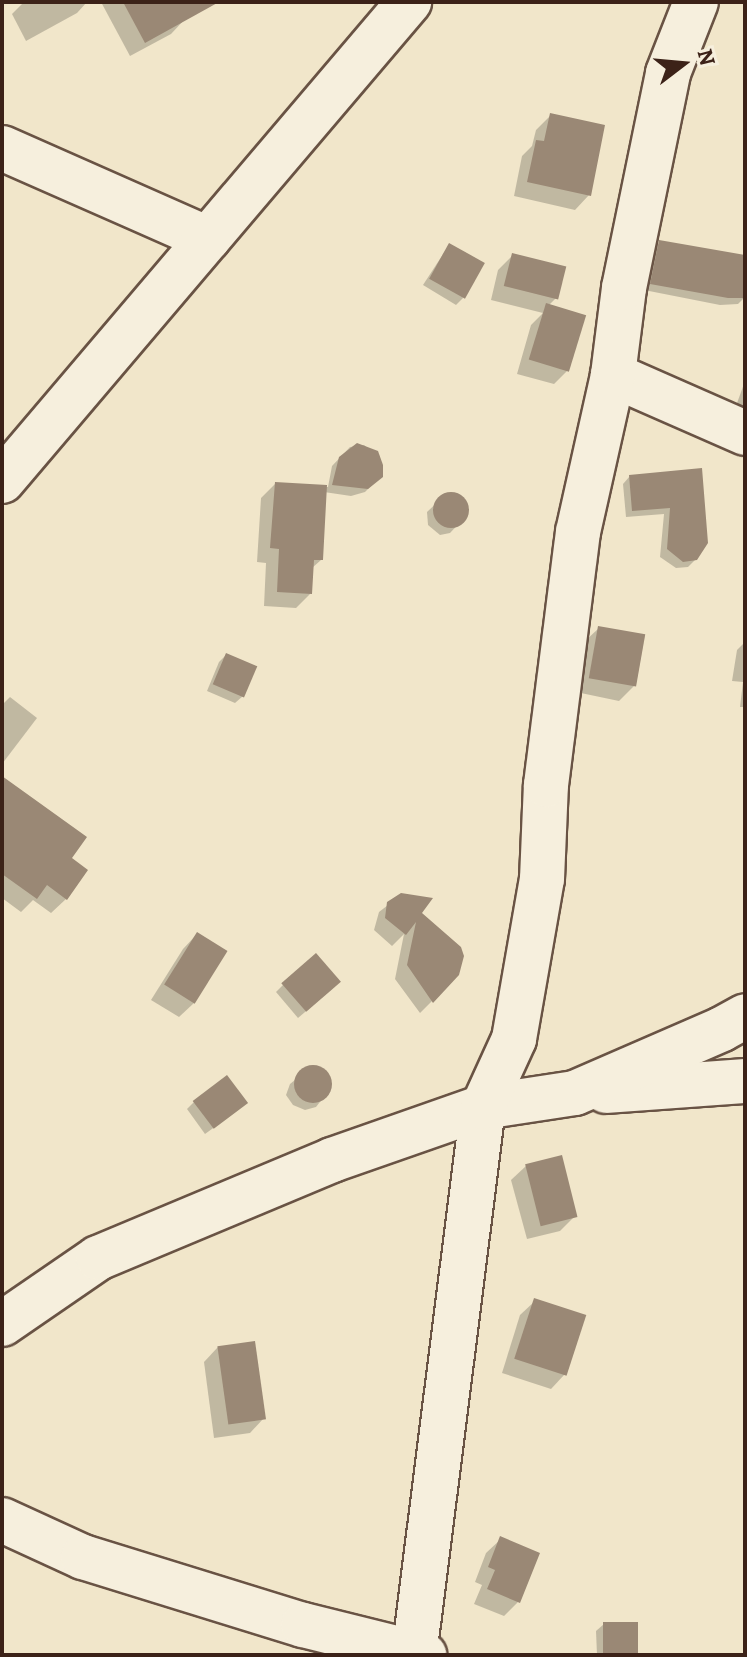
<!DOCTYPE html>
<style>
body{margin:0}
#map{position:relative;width:747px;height:1657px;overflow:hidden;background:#f1e6ca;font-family:Alegreya,serif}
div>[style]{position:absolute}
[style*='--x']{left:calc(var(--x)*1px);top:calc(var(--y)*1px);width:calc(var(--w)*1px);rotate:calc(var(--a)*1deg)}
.shadow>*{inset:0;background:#0003}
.building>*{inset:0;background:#9a8875;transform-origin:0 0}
.round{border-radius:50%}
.roads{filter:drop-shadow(2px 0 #695344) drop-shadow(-2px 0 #695344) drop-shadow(0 2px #695344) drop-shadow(0 -2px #695344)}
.minor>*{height:44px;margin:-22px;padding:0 22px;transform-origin:22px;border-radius:22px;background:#f6efdd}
span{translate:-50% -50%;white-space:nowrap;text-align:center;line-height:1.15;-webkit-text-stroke:8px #f6efdd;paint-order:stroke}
.frame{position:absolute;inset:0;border:4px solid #3c2218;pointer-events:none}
.north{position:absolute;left:643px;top:24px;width:80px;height:80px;-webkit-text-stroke:6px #f6efdd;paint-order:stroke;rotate:74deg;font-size:22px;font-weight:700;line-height:32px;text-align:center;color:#3c2218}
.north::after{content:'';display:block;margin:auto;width:28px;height:36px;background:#3c2218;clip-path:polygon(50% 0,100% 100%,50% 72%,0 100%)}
</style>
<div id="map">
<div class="shadow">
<div style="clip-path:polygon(24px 2px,87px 2px,77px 13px,26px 41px,12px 14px)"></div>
<div style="clip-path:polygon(101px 2px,176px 2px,185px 19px,171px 34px,130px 56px)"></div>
<div style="clip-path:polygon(550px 116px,589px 195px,575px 210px,514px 196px,522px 156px,532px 146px,536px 130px)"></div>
<div style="clip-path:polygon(660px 243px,745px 297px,738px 304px,720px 305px,644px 290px,653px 250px)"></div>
<div style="clip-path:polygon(449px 245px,463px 298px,456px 305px,423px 285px)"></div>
<div style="clip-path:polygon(513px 255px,556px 298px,544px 310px,568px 370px,554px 384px,517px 374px,531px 325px,543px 313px,491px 300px,498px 270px)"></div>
<div style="clip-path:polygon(745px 381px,745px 420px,732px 417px)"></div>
<div style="clip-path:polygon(364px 445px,380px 458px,381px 476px,365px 492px,351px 496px,324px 492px,321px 560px,312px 568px,310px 594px,296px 608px,264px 606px,266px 563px,257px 562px,261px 498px,275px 484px,328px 487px,332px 466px,350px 447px)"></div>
<div style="clip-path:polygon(700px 470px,696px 559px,688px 567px,676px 568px,660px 557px,664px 514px,626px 517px,623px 484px,630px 476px)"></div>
<div style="clip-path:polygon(445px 495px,456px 495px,465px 501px,467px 515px,450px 533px,440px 535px,428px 525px,427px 512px)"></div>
<div style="clip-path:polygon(599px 628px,634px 686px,619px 701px,576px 692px,584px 642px)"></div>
<div style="clip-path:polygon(745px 642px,745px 707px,740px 707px,743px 682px,732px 681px,737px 650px)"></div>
<div style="clip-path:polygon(226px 655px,243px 696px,235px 703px,207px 691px,219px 662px)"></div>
<div style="clip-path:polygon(10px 697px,37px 718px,2px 764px,2px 705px)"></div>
<div style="clip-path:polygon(2px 779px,69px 859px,66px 899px,51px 913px,33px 900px,21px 912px,2px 898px)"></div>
<div style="clip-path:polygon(401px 895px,420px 913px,432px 1001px,420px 1013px,395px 979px,404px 934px,392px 946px,374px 930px,379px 912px)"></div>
<div style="clip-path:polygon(197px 934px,194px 1003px,179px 1017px,151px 1000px,183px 949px)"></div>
<div style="clip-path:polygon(283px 985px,332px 989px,298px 1018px,276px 992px)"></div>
<div style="clip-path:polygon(312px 1066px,327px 1073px,330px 1089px,316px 1107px,305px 1110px,293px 1105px,286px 1095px,290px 1084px)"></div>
<div style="clip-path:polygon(194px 1102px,238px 1110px,205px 1134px,187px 1109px)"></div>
<div style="clip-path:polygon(526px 1166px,575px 1216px,560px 1231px,527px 1239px,511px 1180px)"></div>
<div style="clip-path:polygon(535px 1301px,565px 1374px,551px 1389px,502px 1373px,520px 1315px)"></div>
<div style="clip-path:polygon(218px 1347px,264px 1418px,250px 1433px,214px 1438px,204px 1362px)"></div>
<div style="clip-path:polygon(501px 1539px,518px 1602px,504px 1616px,474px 1604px,482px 1585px,475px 1582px,486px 1553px)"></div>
<div style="clip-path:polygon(604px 1624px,636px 1655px,597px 1655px,596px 1631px)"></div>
</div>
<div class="building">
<div style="clip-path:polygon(123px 2px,219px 2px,145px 43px)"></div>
<div style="clip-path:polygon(550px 113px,605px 125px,591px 196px,527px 182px,536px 140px,544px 141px)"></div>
<div style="clip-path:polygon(659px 240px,745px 255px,745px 298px,728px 298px,650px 284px)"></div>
<div style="left:449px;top:243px;width:41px;height:41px;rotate:29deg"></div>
<div style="left:512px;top:253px;width:56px;height:34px;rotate:14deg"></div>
<div style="left:546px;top:303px;width:42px;height:59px;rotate:17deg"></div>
<div style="clip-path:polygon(357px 443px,378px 451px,383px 465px,383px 477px,368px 489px,332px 485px,339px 457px)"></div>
<div style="clip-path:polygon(702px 468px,708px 543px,697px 560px,683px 562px,667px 549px,670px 508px,632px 511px,629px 475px)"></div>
<div style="clip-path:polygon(275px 482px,327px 485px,323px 560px,314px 560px,312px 594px,277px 592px,279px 549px,270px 548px)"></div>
<div class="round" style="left:433px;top:492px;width:36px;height:36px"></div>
<div style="left:598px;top:626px;width:48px;height:53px;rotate:10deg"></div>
<div style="left:226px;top:653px;width:34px;height:34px;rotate:23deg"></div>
<div style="clip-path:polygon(2px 776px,87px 837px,72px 858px,88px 870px,67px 900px,47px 885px,37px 899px,2px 874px)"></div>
<div style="clip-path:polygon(401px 893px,433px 898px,422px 913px,461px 947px,464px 956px,459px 975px,433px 1003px,407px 965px,416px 922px,406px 935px,385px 918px,387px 902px)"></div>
<div style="left:197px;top:932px;width:36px;height:62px;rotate:32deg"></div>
<div style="left:316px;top:953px;width:38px;height:46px;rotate:49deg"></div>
<div class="round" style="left:294px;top:1065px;width:38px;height:38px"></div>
<div style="left:227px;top:1075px;width:35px;height:43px;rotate:53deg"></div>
<div style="left:562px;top:1155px;width:64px;height:38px;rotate:76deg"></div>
<div style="left:534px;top:1298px;width:55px;height:64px;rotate:18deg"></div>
<div style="left:255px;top:1341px;width:79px;height:38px;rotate:82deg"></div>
<div style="clip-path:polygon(500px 1536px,540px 1553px,520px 1603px,487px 1589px,495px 1570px,488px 1567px)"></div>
<div style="left:603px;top:1622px;width:35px;height:33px"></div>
</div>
<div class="roads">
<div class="minor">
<div style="--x:2;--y:148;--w:225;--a:23.8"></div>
<div style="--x:613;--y:375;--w:144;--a:23.7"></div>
<div style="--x:2;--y:481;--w:629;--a:-49.65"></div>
<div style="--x:606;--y:1091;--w:139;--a:-4.1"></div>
<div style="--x:2;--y:1324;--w:116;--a:-34.5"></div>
<div style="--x:98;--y:1258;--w:254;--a:-22.7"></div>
<div style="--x:332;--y:1160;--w:160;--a:-19.3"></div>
<div style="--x:483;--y:1107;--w:93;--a:-8.7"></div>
<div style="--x:575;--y:1093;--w:160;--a:-23.5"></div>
<div style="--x:722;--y:1029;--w:26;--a:-29"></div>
<div style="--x:2;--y:1520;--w:89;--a:24.6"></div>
<div style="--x:83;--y:1557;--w:230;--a:17.2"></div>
<div style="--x:303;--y:1625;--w:125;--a:13.9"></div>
<div style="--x:414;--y:1655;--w:552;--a:-82.82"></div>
<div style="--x:483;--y:1107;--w:75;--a:-65.5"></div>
<div style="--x:514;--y:1039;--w:162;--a:-80.1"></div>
<div style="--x:542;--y:879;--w:94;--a:-87.6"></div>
<div style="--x:546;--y:785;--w:255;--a:-82.8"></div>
<div style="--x:578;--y:532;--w:161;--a:-77.4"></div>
<div style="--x:613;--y:375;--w:88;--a:-82.8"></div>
<div style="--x:624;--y:288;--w:219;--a:-78.4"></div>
<div style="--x:668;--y:73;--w:76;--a:-68.5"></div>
</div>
</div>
<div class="frame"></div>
<div class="north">N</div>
</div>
